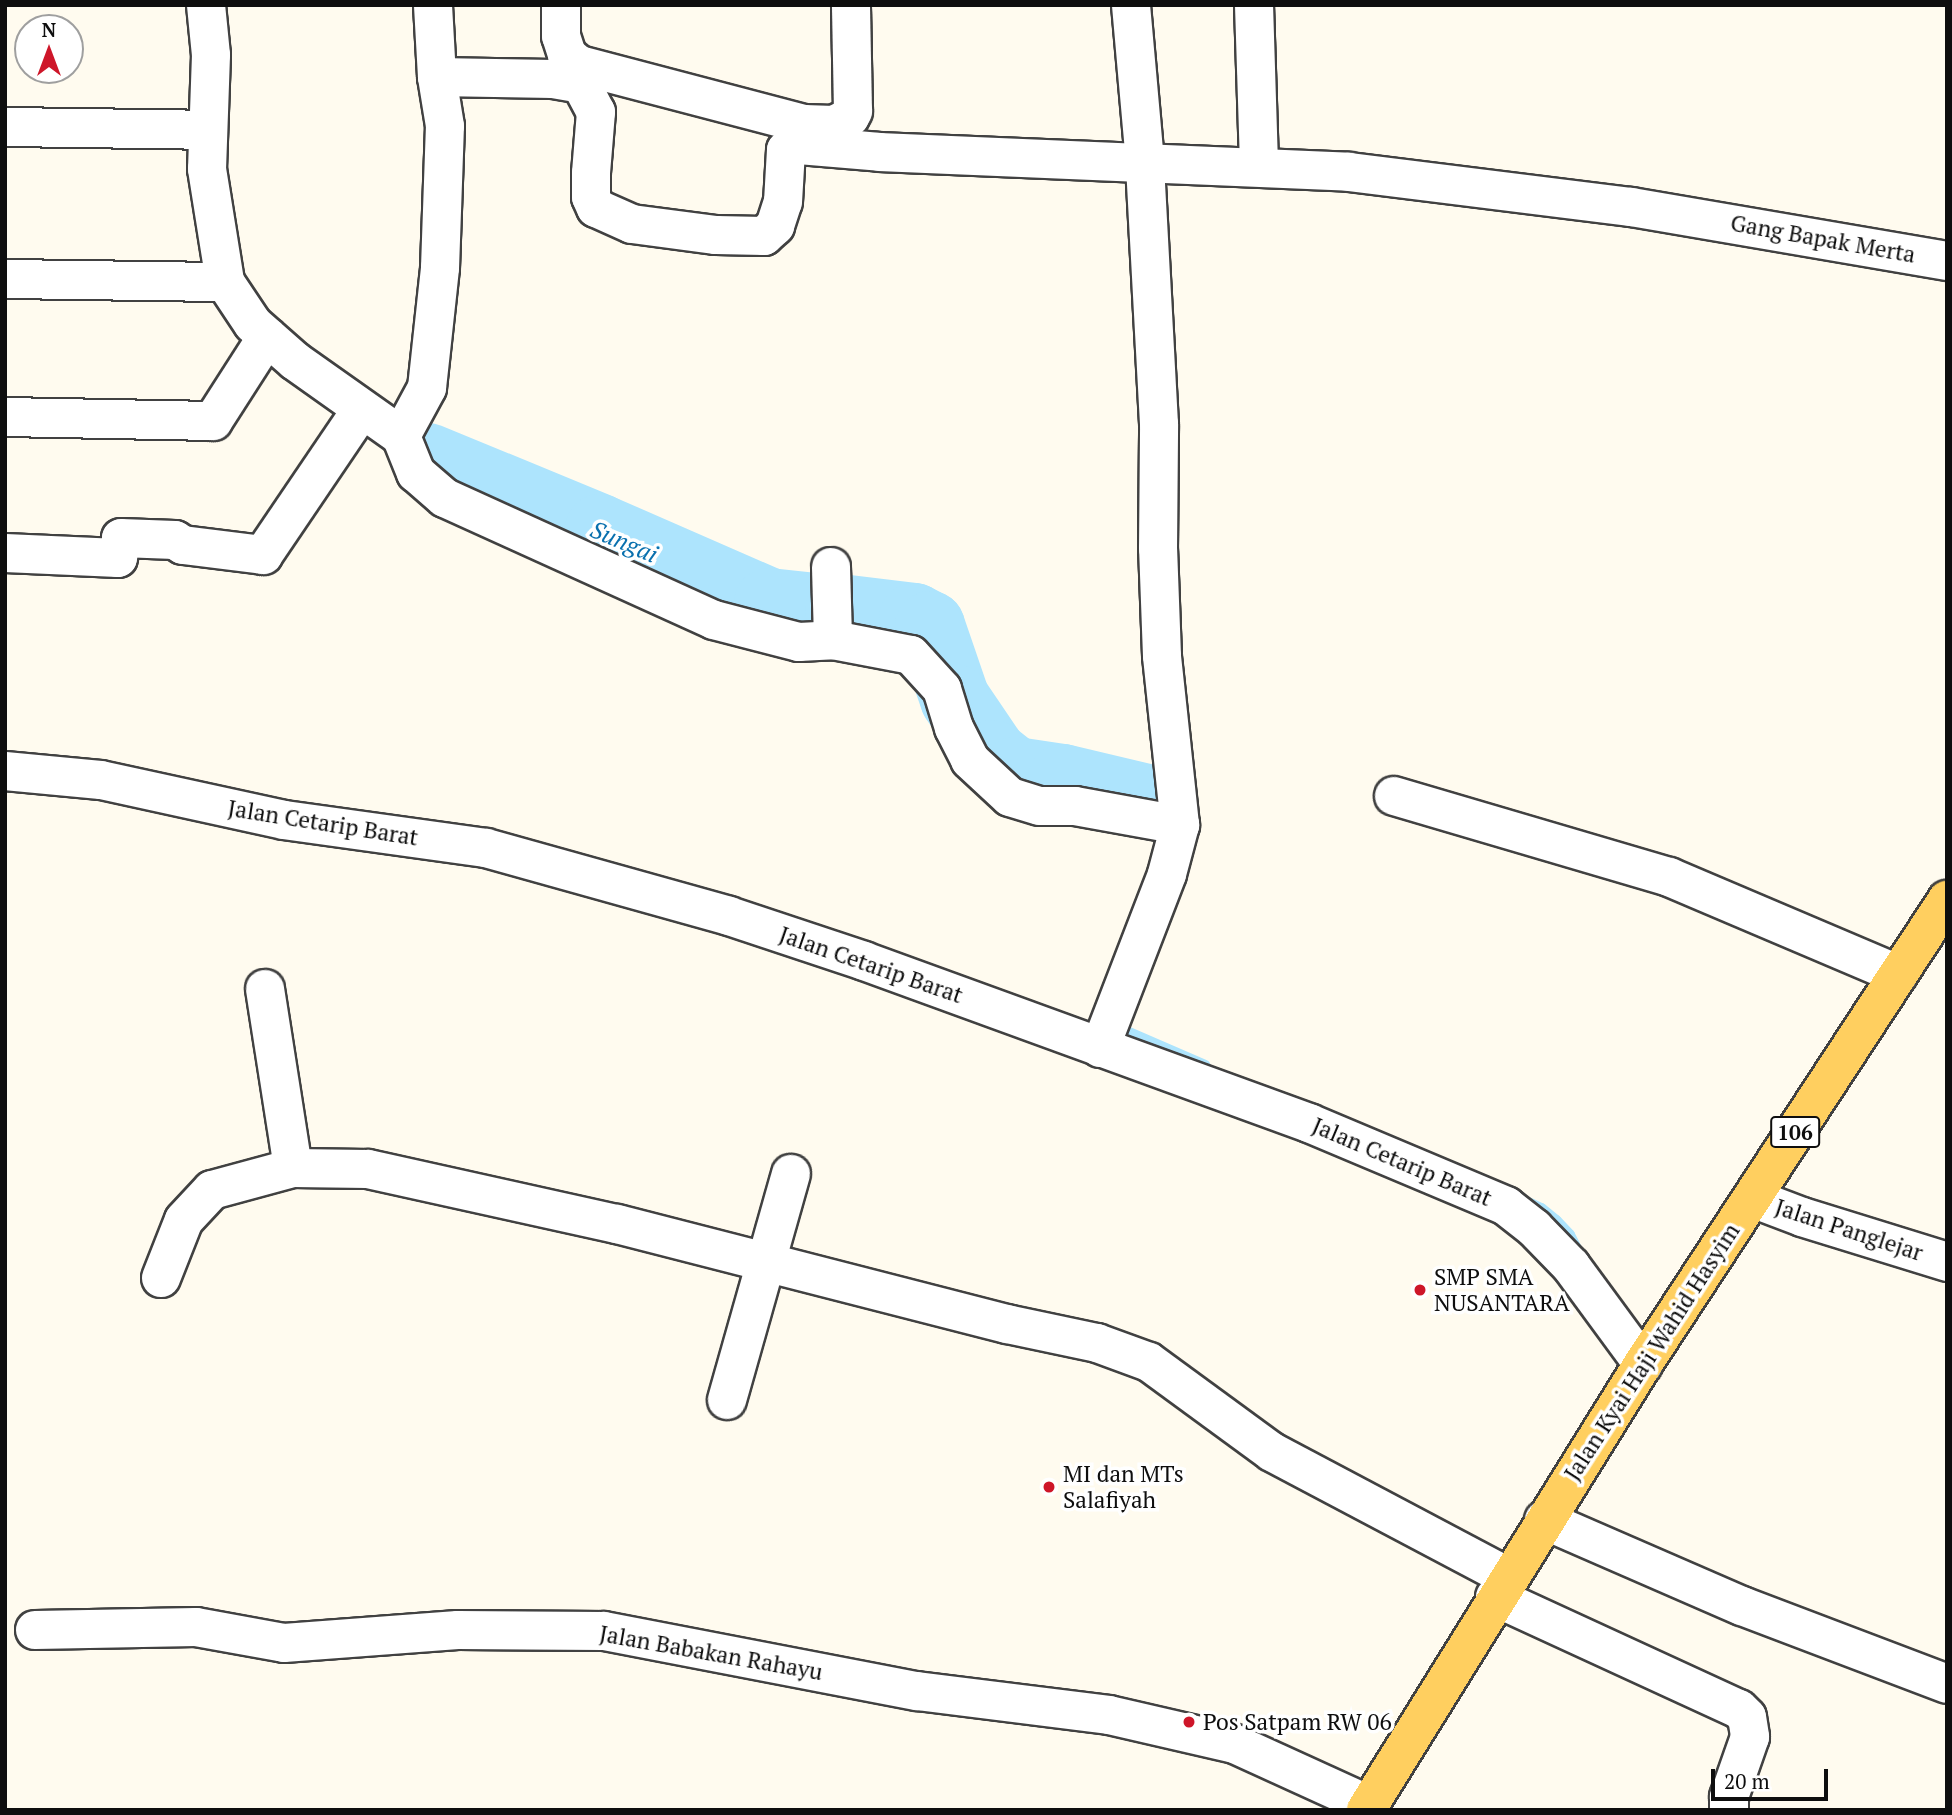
<!DOCTYPE html>
<style>
body{margin:0}
#map{position:relative;width:1952px;height:1815px;overflow:hidden;background:#fffbef;font-family:"PT Serif",serif}
div>[style]{position:absolute}
[style*='--x']{left:calc(var(--x)*1px);top:calc(var(--y)*1px);width:calc(var(--w)*1px);rotate:calc(var(--a)*1deg)}
.stream>*{height:12px;margin:-6px;padding:0 6px;transform-origin:6px;border-radius:6px;background:#ade4fd}
.river>*{height:70px;margin:-35px;padding:0 35px;transform-origin:35px;border-radius:35px;background:#ade4fd}
.roads{filter:drop-shadow(2px 0 #414141) drop-shadow(-2px 0 #414141) drop-shadow(0 2px #414141) drop-shadow(0 -2px #414141)}
.minor>*{height:38px;margin:-19px;padding:0 19px;transform-origin:19px;border-radius:19px;background:#fff}
.major>*{height:38px;margin:-19px;padding:0 19px;transform-origin:19px;border-radius:19px;background:#ffcf5f}
.dots>*{width:19px;height:19px;translate:-50% -50%;box-sizing:border-box;border:4px solid #fff;border-radius:50%}
span{translate:-50% -50%;white-space:nowrap;text-align:center;line-height:1.15;-webkit-text-stroke:7px #fff;paint-order:stroke}
.shield-label span{padding:2px 5px;background:#fff;border:2px solid;border-radius:5px;-webkit-text-stroke-width:0}
.shield-label{font-size:21px;color:#0e0e0e;font-weight:700}
.street-label{font-size:23px;color:#0e0e0e}
.poi-label{font-size:23px;color:#0e0e0e}
.left{translate:0 -50%;text-align:left}
.water-label{font-size:24px;color:#0970ae;font-style:italic}
.frame{position:absolute;inset:0;border:7px solid #0e0e0e;pointer-events:none}
.north{position:absolute;left:14px;top:14px;width:70px;height:70px;box-sizing:border-box;background:#fff;border:2px solid #9f9f9f;border-radius:50%;rotate:0deg;font-size:19px;font-weight:700;line-height:28px;text-align:center;color:#0e0e0e}
.north::after{content:'';display:block;margin:auto;width:24px;height:32px;background:#ce1629;clip-path:polygon(50% 0,100% 100%,50% 72%,0 100%)}
.scale{position:absolute;left:1711px;top:1769px;width:117px;height:32px;box-sizing:border-box;border:4px solid #0e0e0e;border-top:0;padding-left:9px;font-size:21px;line-height:24px;white-space:nowrap;color:#0e0e0e;-webkit-text-stroke:5px #fff;paint-order:stroke}
</style>
<div id="map">
<div class="stream">
<div style="--x:1122;--y:1030;--w:90;--a:23.4"></div>
<div style="--x:1528;--y:1203;--w:14;--a:25"></div>
<div style="--x:1541;--y:1209;--w:19;--a:39"></div>
<div style="--x:1556;--y:1221;--w:19;--a:47"></div>
<div style="--x:1569;--y:1235;--w:20;--a:63"></div>
</div>
<div class="river">
<div style="--x:428;--y:458;--w:186;--a:22.4"></div>
<div style="--x:600;--y:529;--w:184;--a:23.6"></div>
<div style="--x:769;--y:603;--w:56;--a:6.1"></div>
<div style="--x:840;--y:609;--w:75;--a:6.9"></div>
<div style="--x:914;--y:618;--w:18;--a:27"></div>
<div style="--x:930;--y:626;--w:77;--a:71.1"></div>
<div style="--x:955;--y:699;--w:68;--a:55.8"></div>
<div style="--x:993;--y:755;--w:28;--a:38"></div>
<div style="--x:1015;--y:772;--w:49;--a:8.3"></div>
<div style="--x:1063;--y:779;--w:95;--a:13.4"></div>
</div>
<div class="roads">
<div class="minor">
<div style="--x:206;--y:5;--w:50;--a:84.3"></div>
<div style="--x:211;--y:55;--w:114;--a:92"></div>
<div style="--x:207;--y:169;--w:114;--a:80.9"></div>
<div style="--x:225;--y:282;--w:50;--a:56.3"></div>
<div style="--x:253;--y:324;--w:56;--a:41.4"></div>
<div style="--x:295;--y:361;--w:130;--a:35.3"></div>
<div style="--x:401;--y:436;--w:40;--a:68"></div>
<div style="--x:416;--y:473;--w:38;--a:41"></div>
<div style="--x:445;--y:498;--w:295;--a:24.4"></div>
<div style="--x:714;--y:620;--w:88;--a:14.5"></div>
<div style="--x:799;--y:642;--w:34;--a:-3"></div>
<div style="--x:833;--y:640;--w:79;--a:10.9"></div>
<div style="--x:911;--y:655;--w:46;--a:47.6"></div>
<div style="--x:942;--y:689;--w:41;--a:72.9"></div>
<div style="--x:954;--y:728;--w:36;--a:63"></div>
<div style="--x:970;--y:760;--w:54;--a:42.8"></div>
<div style="--x:1010;--y:797;--w:31;--a:17"></div>
<div style="--x:1040;--y:806;--w:35;--a:0"></div>
<div style="--x:1075;--y:806;--w:107;--a:10.3"></div>
<div style="--x:561;--y:5;--w:31;--a:90"></div>
<div style="--x:561;--y:36;--w:20;--a:72"></div>
<div style="--x:567;--y:55;--w:16;--a:40"></div>
<div style="--x:579;--y:65;--w:233;--a:14.7"></div>
<div style="--x:804;--y:124;--w:30;--a:2"></div>
<div style="--x:834;--y:125;--w:18;--a:-27"></div>
<div style="--x:850;--y:117;--w:7;--a:-63"></div>
<div style="--x:853;--y:111;--w:106;--a:-91.1"></div>
<div style="--x:1254;--y:5;--w:162;--a:88.2"></div>
<div style="--x:437;--y:77;--w:116;--a:1"></div>
<div style="--x:553;--y:79;--w:28;--a:10"></div>
<div style="--x:581;--y:84;--w:32;--a:62"></div>
<div style="--x:596;--y:112;--w:61;--a:94.7"></div>
<div style="--x:591;--y:173;--w:24;--a:90"></div>
<div style="--x:591;--y:197;--w:12;--a:66"></div>
<div style="--x:596;--y:208;--w:39;--a:24"></div>
<div style="--x:632;--y:224;--w:85;--a:7.5"></div>
<div style="--x:716;--y:235;--w:48;--a:1.2"></div>
<div style="--x:764;--y:236;--w:15;--a:-42"></div>
<div style="--x:775;--y:226;--w:25;--a:-72"></div>
<div style="--x:783;--y:202;--w:52;--a:-86.7"></div>
<div style="--x:786;--y:150;--w:14;--a:-21"></div>
<div style="--x:799;--y:145;--w:81;--a:4.9"></div>
<div style="--x:880;--y:152;--w:469;--a:2.4"></div>
<div style="--x:1349;--y:172;--w:284;--a:7.1"></div>
<div style="--x:1631;--y:207;--w:321;--a:9.7"></div>
<div style="--x:5;--y:127;--w:203;--a:0.8"></div>
<div style="--x:5;--y:279;--w:220;--a:0.8"></div>
<div style="--x:5;--y:417;--w:208;--a:1.1"></div>
<div style="--x:213;--y:421;--w:100;--a:-57.3"></div>
<div style="--x:401;--y:436;--w:55;--a:-61.6"></div>
<div style="--x:427;--y:388;--w:121;--a:-83.8"></div>
<div style="--x:440;--y:268;--w:142;--a:-88"></div>
<div style="--x:445;--y:126;--w:50;--a:-99.3"></div>
<div style="--x:437;--y:77;--w:72;--a:-93.2"></div>
<div style="--x:5;--y:553;--w:113;--a:2.5"></div>
<div style="--x:118;--y:558;--w:20;--a:-81"></div>
<div style="--x:121;--y:538;--w:54;--a:2.1"></div>
<div style="--x:175;--y:540;--w:9;--a:32"></div>
<div style="--x:183;--y:545;--w:81;--a:7.1"></div>
<div style="--x:263;--y:555;--w:176;--a:-55.9"></div>
<div style="--x:831;--y:567;--w:73;--a:88.4"></div>
<div style="--x:5;--y:771;--w:96;--a:5.4"></div>
<div style="--x:101;--y:780;--w:187;--a:12.3"></div>
<div style="--x:284;--y:820;--w:204;--a:7.9"></div>
<div style="--x:486;--y:848;--w:252;--a:15.6"></div>
<div style="--x:729;--y:916;--w:142;--a:18.4"></div>
<div style="--x:864;--y:961;--w:474;--a:20"></div>
<div style="--x:1309;--y:1123;--w:214;--a:22.8"></div>
<div style="--x:1506;--y:1206;--w:36;--a:38"></div>
<div style="--x:1534;--y:1228;--w:53;--a:45.8"></div>
<div style="--x:1571;--y:1266;--w:122;--a:53.7"></div>
<div style="--x:1394;--y:796;--w:287;--a:16.4"></div>
<div style="--x:1669;--y:877;--w:249;--a:23"></div>
<div style="--x:265;--y:989;--w:181;--a:81.1"></div>
<div style="--x:1100;--y:1048;--w:186;--a:-68.9"></div>
<div style="--x:1167;--y:874;--w:51;--a:-75.1"></div>
<div style="--x:1180;--y:825;--w:170;--a:-96.1"></div>
<div style="--x:1162;--y:656;--w:107;--a:-92.1"></div>
<div style="--x:1158;--y:549;--w:125;--a:-89.5"></div>
<div style="--x:1159;--y:424;--w:262;--a:-93.1"></div>
<div style="--x:1145;--y:162;--w:158;--a:-95.1"></div>
<div style="--x:1752;--y:1198;--w:53;--a:20.8"></div>
<div style="--x:1802;--y:1217;--w:152;--a:17.2"></div>
<div style="--x:161;--y:1278;--w:62;--a:-68.4"></div>
<div style="--x:184;--y:1220;--w:41;--a:-47"></div>
<div style="--x:212;--y:1190;--w:84;--a:-15.2"></div>
<div style="--x:293;--y:1168;--w:75;--a:0.8"></div>
<div style="--x:368;--y:1169;--w:255;--a:12.5"></div>
<div style="--x:617;--y:1224;--w:403;--a:14.4"></div>
<div style="--x:1007;--y:1324;--w:92;--a:11.9"></div>
<div style="--x:1097;--y:1343;--w:55;--a:20.1"></div>
<div style="--x:1149;--y:1362;--w:152;--a:36.2"></div>
<div style="--x:1272;--y:1452;--w:267;--a:27.9"></div>
<div style="--x:727;--y:1400;--w:235;--a:-74.2"></div>
<div style="--x:1544;--y:1520;--w:216;--a:23.5"></div>
<div style="--x:1742;--y:1606;--w:219;--a:20.8"></div>
<div style="--x:1495;--y:1597;--w:268;--a:24.7"></div>
<div style="--x:1739;--y:1709;--w:11;--a:45"></div>
<div style="--x:1747;--y:1717;--w:20;--a:81"></div>
<div style="--x:1750;--y:1737;--w:64;--a:109.3"></div>
<div style="--x:1729;--y:1797;--w:13;--a:90"></div>
<div style="--x:35;--y:1630;--w:161;--a:-1.1"></div>
<div style="--x:196;--y:1627;--w:89;--a:10.3"></div>
<div style="--x:284;--y:1643;--w:174;--a:-4.3"></div>
<div style="--x:458;--y:1630;--w:146;--a:0.4"></div>
<div style="--x:604;--y:1631;--w:319;--a:10.9"></div>
<div style="--x:917;--y:1691;--w:193;--a:7.1"></div>
<div style="--x:1109;--y:1715;--w:129;--a:13"></div>
<div style="--x:1235;--y:1744;--w:147;--a:24.5"></div>
</div>
<div class="major">
<div style="--x:1366;--y:1810;--w:525;--a:-58.16"></div>
<div style="--x:1643;--y:1364;--w:555;--a:-56.77"></div>
</div>
</div>
<div class="dots">
<div style="left:1420px;top:1290px;background:#ce1629"></div>
<div style="left:1049px;top:1487px;background:#ce1629"></div>
<div style="left:1189px;top:1722px;background:#ce1629"></div>
</div>
<div class="shield-label">
<span style="left:1795px;top:1132px">106</span>
</div>
<div class="street-label">
<span style="left:1823px;top:239px;rotate:10deg">Gang Bapak Merta</span>
<span style="left:323px;top:823px;rotate:9deg">Jalan Cetarip Barat</span>
<span style="left:871px;top:965px;rotate:19deg">Jalan Cetarip Barat</span>
<span style="left:1402px;top:1162px;rotate:23deg">Jalan Cetarip Barat</span>
<span style="left:1849px;top:1230px;rotate:18deg">Jalan Panglejar</span>
<span style="left:1652px;top:1352px;rotate:-57deg">Jalan Kyai Haji Wahid Hasyim</span>
<span style="left:711px;top:1653px;rotate:10deg">Jalan Babakan Rahayu</span>
</div>
<div class="poi-label">
<span class="left" style="left:1434px;top:1290px">SMP SMA<br>NUSANTARA</span>
<span class="left" style="left:1063px;top:1487px">MI dan MTs<br>Salafiyah</span>
<span class="left" style="left:1203px;top:1722px">Pos Satpam RW 06</span>
</div>
<div class="water-label">
<span style="left:624px;top:542px;rotate:23deg">Sungai</span>
</div>
<div class="frame"></div>
<div class="north">N</div>
<div class="scale">20 m</div>
</div>
